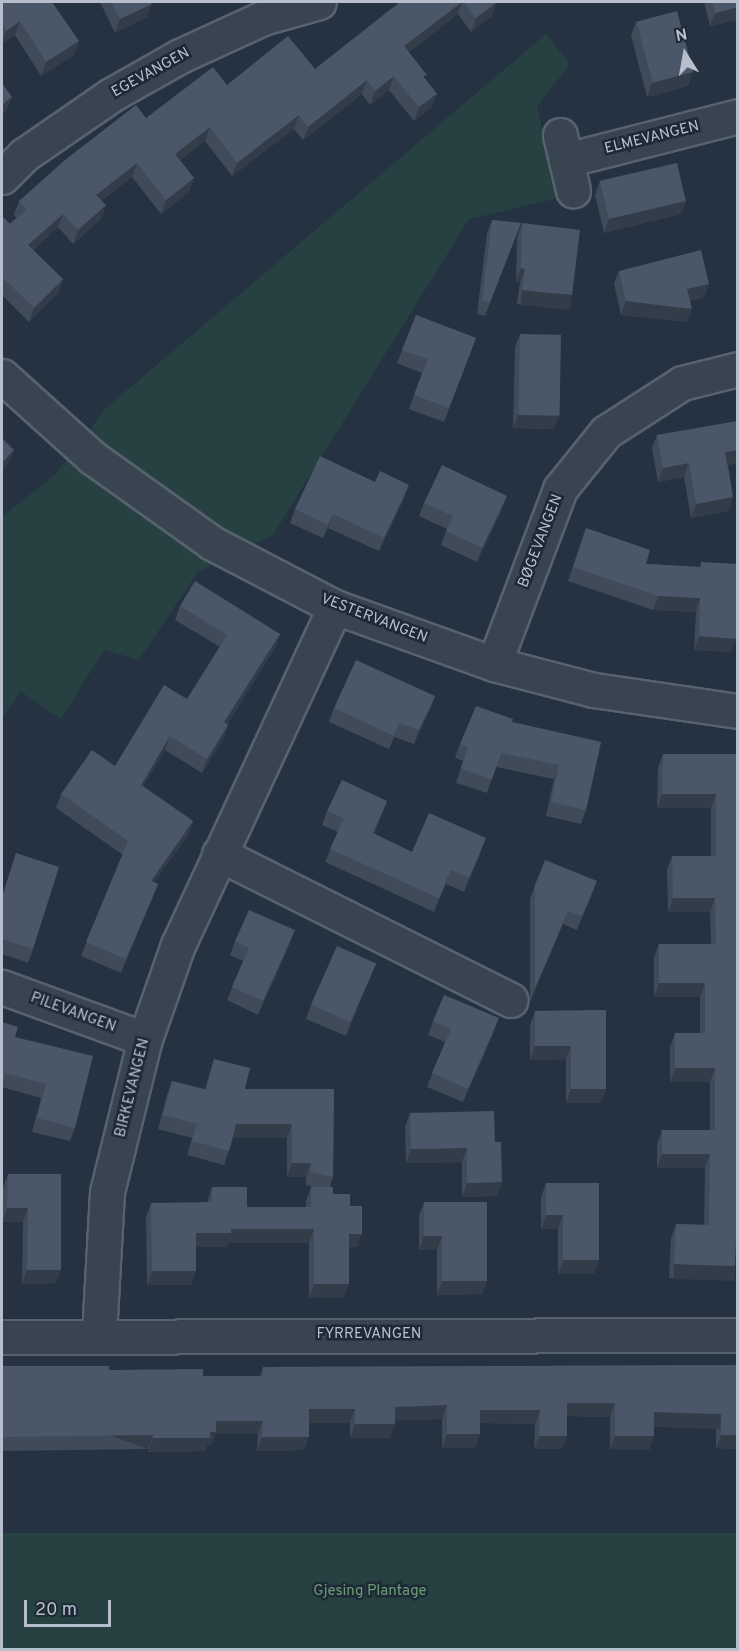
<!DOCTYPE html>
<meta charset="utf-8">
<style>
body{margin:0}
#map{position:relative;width:739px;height:1651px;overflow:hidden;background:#253241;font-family:Overpass,sans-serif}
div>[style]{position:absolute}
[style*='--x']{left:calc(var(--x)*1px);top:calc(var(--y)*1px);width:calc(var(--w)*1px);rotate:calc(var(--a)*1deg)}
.green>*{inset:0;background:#274042;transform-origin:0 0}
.roads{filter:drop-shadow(2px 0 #57626e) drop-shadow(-2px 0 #57626e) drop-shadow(0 2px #57626e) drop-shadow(0 -2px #57626e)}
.minor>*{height:33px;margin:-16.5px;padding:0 16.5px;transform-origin:16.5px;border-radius:16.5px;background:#394451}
.wall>*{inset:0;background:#3f4b59}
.shaded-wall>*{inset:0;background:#333d49;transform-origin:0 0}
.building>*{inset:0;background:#495768;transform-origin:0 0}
span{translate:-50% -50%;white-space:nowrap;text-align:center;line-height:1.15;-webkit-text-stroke:5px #1e2936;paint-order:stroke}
.street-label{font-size:15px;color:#b6bfcb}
.park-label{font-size:15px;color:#6c9d76}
.frame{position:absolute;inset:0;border:3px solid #b6bfcb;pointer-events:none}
.north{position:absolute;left:655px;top:24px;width:60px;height:60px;-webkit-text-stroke:4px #1e2936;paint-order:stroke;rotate:349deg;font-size:16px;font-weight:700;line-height:24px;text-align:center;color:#b6bfcb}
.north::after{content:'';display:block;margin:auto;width:21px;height:27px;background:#b6bfcb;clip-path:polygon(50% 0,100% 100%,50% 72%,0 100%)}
.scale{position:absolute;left:24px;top:1600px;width:87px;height:27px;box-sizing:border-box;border:3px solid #b6bfcb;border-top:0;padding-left:8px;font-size:18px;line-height:21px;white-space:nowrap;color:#b6bfcb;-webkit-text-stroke:4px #1e2936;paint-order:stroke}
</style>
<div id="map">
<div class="green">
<div style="clip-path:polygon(546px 34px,570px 64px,537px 107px,559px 198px,469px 219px,273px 535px,198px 572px,139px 660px,104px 650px,61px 719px,21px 692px,2px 718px,2px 517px,56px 474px,106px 408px)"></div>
<div style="left:737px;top:1533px;width:116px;height:735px;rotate:90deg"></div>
</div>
<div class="roads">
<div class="minor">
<div style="--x:560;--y:135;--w:57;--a:76.7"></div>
<div style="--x:566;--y:160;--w:178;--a:-14.3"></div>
<div style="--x:2;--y:177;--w:31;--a:-45"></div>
<div style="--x:24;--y:155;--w:106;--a:-34.6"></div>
<div style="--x:111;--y:95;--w:79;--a:-29.5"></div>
<div style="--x:180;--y:56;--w:91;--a:-24.6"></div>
<div style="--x:263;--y:18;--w:58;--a:-15.9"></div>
<div style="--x:2;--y:376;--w:122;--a:42"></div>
<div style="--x:93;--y:458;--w:146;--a:35.5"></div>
<div style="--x:212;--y:543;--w:139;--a:27.5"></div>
<div style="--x:335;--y:607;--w:169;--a:19.7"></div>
<div style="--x:494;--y:664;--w:103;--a:14.6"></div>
<div style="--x:594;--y:690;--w:146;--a:8.3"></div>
<div style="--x:494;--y:664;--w:187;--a:-69.3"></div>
<div style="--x:560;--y:489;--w:73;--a:-51.1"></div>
<div style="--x:606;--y:432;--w:90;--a:-32.8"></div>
<div style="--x:682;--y:383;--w:58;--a:-14"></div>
<div style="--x:219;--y:854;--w:326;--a:26.6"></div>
<div style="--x:2;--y:987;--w:152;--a:20"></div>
<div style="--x:99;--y:1335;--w:143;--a:-86.8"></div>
<div style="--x:107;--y:1192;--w:158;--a:-76.1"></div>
<div style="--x:145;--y:1039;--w:100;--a:-70.7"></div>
<div style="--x:178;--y:945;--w:373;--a:-65.1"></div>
<div style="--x:2;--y:1337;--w:736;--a:-0.16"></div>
</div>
</div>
<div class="wall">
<div style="clip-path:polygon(2px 2px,79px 41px,74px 55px,41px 76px,15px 35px,2px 44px)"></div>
<div style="clip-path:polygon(100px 2px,151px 2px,147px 17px,115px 33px)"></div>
<div style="clip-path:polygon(400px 2px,496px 2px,492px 16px,471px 32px,458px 14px,409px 52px,425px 79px,432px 107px,414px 121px,389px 90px,370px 105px,362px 94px,303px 140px,294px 129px,232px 176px,205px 141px,180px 160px,194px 178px,189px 192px,161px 214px,132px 177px,101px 201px,106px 205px,101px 219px,73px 244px,58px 227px,33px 250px,63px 279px,58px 293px,29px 322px,2px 295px,2px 216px,10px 224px,16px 218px,14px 214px,19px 201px,146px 118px,227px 85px,315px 69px)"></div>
<div style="clip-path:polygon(704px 2px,738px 2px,738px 20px,710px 26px)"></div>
<div style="clip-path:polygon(636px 22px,693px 72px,688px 86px,647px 97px,631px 35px)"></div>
<div style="clip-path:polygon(600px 181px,686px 201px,681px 214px,604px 233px,595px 195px)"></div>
<div style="clip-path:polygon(492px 220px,521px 223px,485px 316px,477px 314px,487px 233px)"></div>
<div style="clip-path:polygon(522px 223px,567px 309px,517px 304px,520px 282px,516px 282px,517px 237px)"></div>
<div style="clip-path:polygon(619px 271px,709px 284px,704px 297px,690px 301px,687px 322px,621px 315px,614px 284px)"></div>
<div style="clip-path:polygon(416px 315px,476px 338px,444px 422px,409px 409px,422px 373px,397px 363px)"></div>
<div style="clip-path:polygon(520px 334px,559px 415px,554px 429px,513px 428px,515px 347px)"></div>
<div style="clip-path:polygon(738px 421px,738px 463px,728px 465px,733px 497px,728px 511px,691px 518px,684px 477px,658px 482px,652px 448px,657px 435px)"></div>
<div style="clip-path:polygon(404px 499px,379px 551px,328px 528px,323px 538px,290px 523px,295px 509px)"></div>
<div style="clip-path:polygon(424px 503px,502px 510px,477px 562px,441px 545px,447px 529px,419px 516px)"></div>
<div style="clip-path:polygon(586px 528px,646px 564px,700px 567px,701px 562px,731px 652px,694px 650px,696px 612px,653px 610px,568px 581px)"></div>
<div style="clip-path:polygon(180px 606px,280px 634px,275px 648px,227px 724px,228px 725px,223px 739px,202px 773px,165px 750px,143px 786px,193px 821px,188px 835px,154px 882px,158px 884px,153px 897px,121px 973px,81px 956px,123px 855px,56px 808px,61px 794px,115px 766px,187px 699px,220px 647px,175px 620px)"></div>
<div style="clip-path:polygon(435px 696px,430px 710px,414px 744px,394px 737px,389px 749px,329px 722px,334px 708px)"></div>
<div style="clip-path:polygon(512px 722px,601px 742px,586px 810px,581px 824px,546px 816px,554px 779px,496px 767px,487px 793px,456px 783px,463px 761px,455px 758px,460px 744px)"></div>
<div style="clip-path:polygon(663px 754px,738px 754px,738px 1206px,730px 1280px,669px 1278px,671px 1238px,676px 1224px,704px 1225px,705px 1168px,657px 1168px,657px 1144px,662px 1130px,710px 1130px,710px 1082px,670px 1082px,670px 1047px,675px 1033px,700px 1033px,700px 997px,654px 997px,654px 957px,659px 944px,711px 944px,710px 912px,668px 912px,667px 870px,672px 856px,711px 856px,711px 808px,657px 808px,658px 768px)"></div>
<div style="clip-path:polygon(387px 801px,374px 834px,412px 852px,481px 852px,464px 892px,446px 884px,434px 912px,325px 862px,338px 832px,322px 825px,327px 811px)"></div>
<div style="clip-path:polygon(16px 853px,33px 949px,28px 963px,2px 954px,2px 896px)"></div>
<div style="clip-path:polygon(535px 885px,592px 895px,577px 930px,563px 924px,530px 1002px,530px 899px)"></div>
<div style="clip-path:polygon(235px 941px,290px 944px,258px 1015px,227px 1000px,243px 961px,230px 955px)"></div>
<div style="clip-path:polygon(376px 963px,346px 1036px,306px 1019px,311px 1005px)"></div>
<div style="clip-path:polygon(606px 1010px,601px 1103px,566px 1103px,566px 1059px,530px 1060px,530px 1025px,535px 1011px)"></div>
<div style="clip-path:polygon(433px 1021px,494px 1032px,463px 1102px,427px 1087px,445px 1042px,428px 1035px)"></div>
<div style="clip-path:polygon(2px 1022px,15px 1037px,75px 1128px,70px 1141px,32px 1132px,41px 1098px,2px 1087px)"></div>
<div style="clip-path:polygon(214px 1059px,245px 1089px,334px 1089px,333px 1177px,330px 1187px,333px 1194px,350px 1206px,357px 1247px,349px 1247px,344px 1298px,309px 1298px,309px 1243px,228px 1243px,226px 1247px,196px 1247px,191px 1285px,147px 1285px,146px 1217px,151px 1203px,207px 1203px,212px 1187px,247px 1207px,306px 1207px,306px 1201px,311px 1187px,313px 1187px,306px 1185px,306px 1177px,287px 1177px,287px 1138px,233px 1138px,224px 1165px,187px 1155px,192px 1138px,158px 1129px,167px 1095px,172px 1081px,205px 1089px)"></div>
<div style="clip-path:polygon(410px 1113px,495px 1142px,497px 1196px,462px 1197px,462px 1162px,406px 1163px,405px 1127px)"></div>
<div style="clip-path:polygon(8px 1174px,61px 1174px,56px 1283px,22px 1284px,23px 1222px,2px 1222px,3px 1188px)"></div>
<div style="clip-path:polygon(546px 1183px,594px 1274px,558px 1274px,558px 1229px,541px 1229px,541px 1197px)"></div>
<div style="clip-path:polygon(424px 1202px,487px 1281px,482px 1294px,437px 1295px,437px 1250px,419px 1250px,419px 1216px)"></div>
<div style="clip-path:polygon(738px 1365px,738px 1449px,716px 1448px,716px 1428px,654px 1426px,654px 1436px,649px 1450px,610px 1449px,610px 1417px,567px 1416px,567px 1436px,562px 1449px,534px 1449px,535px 1424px,480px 1423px,480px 1434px,475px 1448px,442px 1448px,442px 1419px,395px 1420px,390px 1438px,350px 1438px,350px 1423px,309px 1423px,304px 1450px,257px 1451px,258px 1434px,215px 1434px,211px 1445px,207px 1445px,205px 1451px,148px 1452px,148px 1449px,2px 1451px,2px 1366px,109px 1370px,203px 1376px,260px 1376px,263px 1367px)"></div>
</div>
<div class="shaded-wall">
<div style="clip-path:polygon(462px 2px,458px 14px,399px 60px,404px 46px)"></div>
<div style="clip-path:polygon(497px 2px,492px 16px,471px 32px,476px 18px)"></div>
<div style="clip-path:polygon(152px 4px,147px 17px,115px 33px,120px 19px)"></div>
<div style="clip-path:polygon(738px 7px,738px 20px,710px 26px,715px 13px)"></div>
<div style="clip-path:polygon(20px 21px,15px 35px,2px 44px,6px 31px)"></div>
<div style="clip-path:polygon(79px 41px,74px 55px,41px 76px,46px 62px)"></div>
<div style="clip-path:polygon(693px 72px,688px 86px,647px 97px,652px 83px)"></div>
<div style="clip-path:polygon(394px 76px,389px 90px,370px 105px,375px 91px)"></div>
<div style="clip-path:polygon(367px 80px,362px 94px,303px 140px,308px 127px)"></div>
<div style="clip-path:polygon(437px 94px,432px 107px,414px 121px,419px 107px)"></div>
<div style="clip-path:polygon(12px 97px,7px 110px,2px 115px,2px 105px)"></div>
<div style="clip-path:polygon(299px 115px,294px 129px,232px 176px,237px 163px)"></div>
<div style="clip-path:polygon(210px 127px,205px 141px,170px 168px,175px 154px)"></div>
<div style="clip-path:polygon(137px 163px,132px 177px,91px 208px,96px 195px)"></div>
<div style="clip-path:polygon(194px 178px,189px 192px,161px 214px,166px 200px)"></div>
<div style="clip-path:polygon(686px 201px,681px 214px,604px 233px,609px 219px)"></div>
<div style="clip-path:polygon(106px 205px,101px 219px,73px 244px,78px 230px)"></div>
<div style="clip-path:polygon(63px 214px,58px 227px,23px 258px,28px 245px)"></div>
<div style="clip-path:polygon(521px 268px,525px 269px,520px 282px,516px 282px)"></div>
<div style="clip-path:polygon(63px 279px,58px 293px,29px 322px,34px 308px)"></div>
<div style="clip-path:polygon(709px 284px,704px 297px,682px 303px,687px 289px)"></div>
<div style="left:522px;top:290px;width:50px;height:15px;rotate:6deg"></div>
<div style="clip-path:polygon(626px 301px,692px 309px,687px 322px,621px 315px)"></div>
<div style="clip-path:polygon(518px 415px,559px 415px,554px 429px,513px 428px)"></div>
<div style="clip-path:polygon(14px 450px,9px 463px,2px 471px,2px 463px)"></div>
<div style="clip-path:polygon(738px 450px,738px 463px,720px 466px,725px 452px)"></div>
<div style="clip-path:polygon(689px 463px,684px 477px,658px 482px,663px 468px)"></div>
<div style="clip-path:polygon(409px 485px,404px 499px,379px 551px,384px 538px)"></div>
<div style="clip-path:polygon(507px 496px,502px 510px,477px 562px,482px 548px)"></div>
<div style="clip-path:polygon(733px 497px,728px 511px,691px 518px,696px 504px)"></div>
<div style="clip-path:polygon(333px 514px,328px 528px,323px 538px,328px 525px)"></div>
<div style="clip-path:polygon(658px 596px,700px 598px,696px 612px,653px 610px)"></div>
<div style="clip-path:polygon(280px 634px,275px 648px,219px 736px,224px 722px)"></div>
<div style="clip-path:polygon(699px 636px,736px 639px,731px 652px,694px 650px)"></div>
<div style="clip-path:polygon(435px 696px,430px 710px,414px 744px,419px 730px)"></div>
<div style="clip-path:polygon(228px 725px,223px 739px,202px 773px,207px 759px)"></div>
<div style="clip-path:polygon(170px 736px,165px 750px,136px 798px,141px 785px)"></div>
<div style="clip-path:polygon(662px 794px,716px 794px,711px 808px,657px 808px)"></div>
<div style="clip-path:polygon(387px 801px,382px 814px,368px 847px,373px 833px)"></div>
<div style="clip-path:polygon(193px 821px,188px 835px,146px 894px,151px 881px)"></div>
<div style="clip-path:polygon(486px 838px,481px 852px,464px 892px,469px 878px)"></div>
<div style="clip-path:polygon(451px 870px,446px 884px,434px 912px,439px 898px)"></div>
<div style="clip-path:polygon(597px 881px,592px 895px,577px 930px,582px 916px)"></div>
<div style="clip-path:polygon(158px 884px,153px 897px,121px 973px,126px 959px)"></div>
<div style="clip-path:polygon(673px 898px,715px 898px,710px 912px,668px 912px)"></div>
<div style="clip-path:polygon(568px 911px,563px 924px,530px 1002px,535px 988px)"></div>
<div style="clip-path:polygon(295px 930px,290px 944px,258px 1015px,263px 1001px)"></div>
<div style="clip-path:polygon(376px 963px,371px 976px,346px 1036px,351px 1022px)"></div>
<div style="clip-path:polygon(659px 983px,705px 983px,700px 997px,654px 997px)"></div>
<div style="clip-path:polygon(499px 1018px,494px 1032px,463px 1102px,468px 1089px)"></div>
<div style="clip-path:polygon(535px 1046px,571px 1046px,566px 1059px,530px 1060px)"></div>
<div style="clip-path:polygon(675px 1068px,715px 1068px,710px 1082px,670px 1082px)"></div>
<div style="clip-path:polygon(571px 1089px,606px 1089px,601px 1103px,566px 1103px)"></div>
<div style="clip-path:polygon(236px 1124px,292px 1124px,287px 1138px,231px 1138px)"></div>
<div style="clip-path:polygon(467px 1148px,462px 1162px,406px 1163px,411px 1149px)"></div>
<div style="clip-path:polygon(662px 1154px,710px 1154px,705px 1168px,657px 1168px)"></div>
<div style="clip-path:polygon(292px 1163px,311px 1163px,306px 1177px,287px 1177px)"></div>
<div style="clip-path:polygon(502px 1182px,497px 1196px,462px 1197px,467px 1183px)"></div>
<div style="clip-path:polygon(7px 1208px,28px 1208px,23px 1222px,2px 1222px)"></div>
<div style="clip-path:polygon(546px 1215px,563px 1215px,558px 1229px,541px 1229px)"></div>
<div style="clip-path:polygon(231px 1229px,314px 1229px,309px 1243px,228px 1243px,226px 1247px,191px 1247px,196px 1233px)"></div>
<div style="clip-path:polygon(349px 1234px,362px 1234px,357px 1247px,344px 1248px)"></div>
<div style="clip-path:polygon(424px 1236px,442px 1236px,437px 1250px,419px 1250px)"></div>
<div style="clip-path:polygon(563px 1260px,599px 1260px,594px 1274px,558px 1274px)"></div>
<div style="left:674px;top:1264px;width:61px;height:15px;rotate:2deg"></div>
<div style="clip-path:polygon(27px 1270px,61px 1270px,56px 1283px,22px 1284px)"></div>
<div style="clip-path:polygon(152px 1271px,196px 1271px,191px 1285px,147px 1285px)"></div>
<div style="clip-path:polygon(442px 1281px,487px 1281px,482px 1294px,437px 1295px)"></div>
<div style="clip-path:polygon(314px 1284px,349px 1284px,344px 1298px,309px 1298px)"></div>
<div style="clip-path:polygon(567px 1403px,615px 1403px,610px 1417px,562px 1416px)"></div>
<div style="clip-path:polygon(447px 1405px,442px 1419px,390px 1421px,395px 1407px)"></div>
<div style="clip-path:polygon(309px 1409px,355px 1409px,350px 1423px,304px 1423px)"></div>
<div style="clip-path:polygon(480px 1410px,540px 1410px,535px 1424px,475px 1423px)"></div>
<div style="left:654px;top:1412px;width:67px;height:15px;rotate:2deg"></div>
<div style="clip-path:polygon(216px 1421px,263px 1421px,258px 1434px,215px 1434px,211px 1445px,207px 1445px,205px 1451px,148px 1452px,153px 1438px,210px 1432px)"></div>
<div style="clip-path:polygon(355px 1424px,395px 1424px,390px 1438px,350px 1438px)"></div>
<div style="clip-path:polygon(447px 1434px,480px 1434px,475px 1448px,442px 1448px)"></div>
<div style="left:153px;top:1435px;width:15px;height:151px;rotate:110deg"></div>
<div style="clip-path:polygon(721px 1435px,738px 1435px,738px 1449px,716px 1448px)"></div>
<div style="clip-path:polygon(539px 1436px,567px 1436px,562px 1449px,534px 1449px)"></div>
<div style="clip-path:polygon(615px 1436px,654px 1436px,649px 1450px,610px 1449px)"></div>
<div style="clip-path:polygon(262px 1437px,309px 1437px,304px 1450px,257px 1451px)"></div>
</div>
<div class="building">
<div style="clip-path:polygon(2px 2px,52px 2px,79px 41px,46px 62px,20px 21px,6px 31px,2px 24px)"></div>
<div style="clip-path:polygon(111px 2px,151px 2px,152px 4px,120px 19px)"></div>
<div style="clip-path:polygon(400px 2px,462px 2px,404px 46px,427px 75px,423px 76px,437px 94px,419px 107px,394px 76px,375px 91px,367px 80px,308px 127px,299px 115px,237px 163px,210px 127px,175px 154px,194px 178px,166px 200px,137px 163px,96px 195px,106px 205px,78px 230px,63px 214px,28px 245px,63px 279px,34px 308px,2px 277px,2px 216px,10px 224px,26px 210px,19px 201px,65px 160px,136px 105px,146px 118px,213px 67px,227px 85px,288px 36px,315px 69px)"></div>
<div style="clip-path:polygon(463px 2px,497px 2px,476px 18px)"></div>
<div style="clip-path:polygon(712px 2px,738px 2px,738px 7px,715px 13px)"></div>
<div style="left:677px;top:11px;width:63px;height:42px;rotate:75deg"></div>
<div style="clip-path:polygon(2px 83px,12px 97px,2px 105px)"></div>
<div style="left:677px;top:163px;width:39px;height:79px;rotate:77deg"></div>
<div style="clip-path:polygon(492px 220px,521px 223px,490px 302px,482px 300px)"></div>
<div style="clip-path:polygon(522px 223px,580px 230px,572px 295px,522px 290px,525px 269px,521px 268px)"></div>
<div style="clip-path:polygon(701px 250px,709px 284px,687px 289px,692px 309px,626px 301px,619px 271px)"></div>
<div style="clip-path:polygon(416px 315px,476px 338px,449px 408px,414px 395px,428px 359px,402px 350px)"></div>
<div style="left:520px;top:334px;width:41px;height:81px;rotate:1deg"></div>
<div style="clip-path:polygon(738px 421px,738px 450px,725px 452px,733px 497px,696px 504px,689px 463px,663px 468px,657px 435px)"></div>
<div style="clip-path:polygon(2px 438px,14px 450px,2px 463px)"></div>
<div style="clip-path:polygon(320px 456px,375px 482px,380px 471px,409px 485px,384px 538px,333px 514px,328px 525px,295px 509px)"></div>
<div style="clip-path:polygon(442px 465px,507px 496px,482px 548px,446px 531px,453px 516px,424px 503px)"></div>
<div style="clip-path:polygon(586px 528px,650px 550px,646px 564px,701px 567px,701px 562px,738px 564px,738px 612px,736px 639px,699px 636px,700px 598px,658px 596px,573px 567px)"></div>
<div style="clip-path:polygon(195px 581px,280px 634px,224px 722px,228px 725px,207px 759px,170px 736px,141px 785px,193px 821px,151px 881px,158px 884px,126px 959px,86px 942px,128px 841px,61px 794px,92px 750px,115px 766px,164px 685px,187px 699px,227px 635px,180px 606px)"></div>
<div style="clip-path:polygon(356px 660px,435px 696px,419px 730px,399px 723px,394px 736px,334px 708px)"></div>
<div style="clip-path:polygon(476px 706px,513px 719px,512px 722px,601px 742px,586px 810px,551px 802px,559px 765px,501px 753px,492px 779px,461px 769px,468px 747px,460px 744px)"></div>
<div style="clip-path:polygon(663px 754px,738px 754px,738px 1194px,735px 1266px,674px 1264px,676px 1224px,709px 1225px,710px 1154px,662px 1154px,662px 1130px,715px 1130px,715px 1068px,675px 1068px,675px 1033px,705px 1033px,705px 983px,659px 983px,659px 944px,716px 944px,715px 898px,673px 898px,672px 856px,716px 856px,716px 794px,662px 794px)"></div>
<div style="clip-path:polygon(342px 780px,387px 801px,373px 833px,412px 852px,429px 813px,486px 838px,469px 878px,451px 870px,439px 898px,330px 849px,344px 818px,327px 811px)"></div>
<div style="clip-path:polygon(16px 853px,59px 867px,33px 949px,2px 939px,2px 898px)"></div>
<div style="clip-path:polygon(545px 860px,597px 881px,582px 916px,568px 911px,535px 988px,535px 885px)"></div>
<div style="clip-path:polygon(249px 910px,295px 930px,263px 1001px,232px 987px,249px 948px,235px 941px)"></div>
<div style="left:337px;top:946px;width:43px;height:64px;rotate:24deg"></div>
<div style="clip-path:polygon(444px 995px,499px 1018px,468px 1089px,432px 1073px,451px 1029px,433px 1021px)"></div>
<div style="clip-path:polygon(606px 1010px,606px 1089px,571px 1089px,571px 1046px,535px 1046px,535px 1011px)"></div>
<div style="clip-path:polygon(2px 1022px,18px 1027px,15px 1037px,93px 1056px,75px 1128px,37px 1118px,46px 1084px,5px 1073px,2px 1084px)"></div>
<div style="clip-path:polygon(214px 1059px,250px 1068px,245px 1089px,334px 1089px,333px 1177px,311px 1172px,311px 1163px,292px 1163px,292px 1124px,236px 1124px,229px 1151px,192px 1141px,197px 1124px,163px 1115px,172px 1081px,206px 1090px)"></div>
<div style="clip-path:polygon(494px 1111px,495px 1142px,501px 1142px,502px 1182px,467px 1183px,467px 1148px,411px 1149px,410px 1113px)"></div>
<div style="clip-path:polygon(8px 1174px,61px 1174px,61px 1270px,27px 1270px,28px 1208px,7px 1208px)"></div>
<div style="clip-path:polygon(546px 1183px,599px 1183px,599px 1260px,563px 1260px,563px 1215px,546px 1215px)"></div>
<div style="clip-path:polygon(212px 1187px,247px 1187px,247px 1207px,311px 1207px,311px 1187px,333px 1187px,333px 1194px,350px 1194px,350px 1206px,362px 1206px,362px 1234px,349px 1234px,349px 1284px,314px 1284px,314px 1229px,231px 1229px,231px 1233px,196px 1233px,196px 1271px,152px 1271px,151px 1203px,212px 1202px)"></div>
<div style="clip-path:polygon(424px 1202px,487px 1202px,487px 1281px,442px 1281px,442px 1236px,424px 1236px)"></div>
<div style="clip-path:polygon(738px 1365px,738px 1435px,721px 1435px,721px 1414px,654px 1412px,654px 1436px,615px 1436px,615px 1403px,567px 1403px,567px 1436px,539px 1436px,540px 1410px,480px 1410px,480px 1434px,447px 1434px,447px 1405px,395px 1407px,395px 1424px,355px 1424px,355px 1409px,309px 1409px,309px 1437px,262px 1437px,263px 1421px,216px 1421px,216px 1432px,210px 1432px,210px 1438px,153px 1438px,153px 1435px,2px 1437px,2px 1366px,109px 1366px,109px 1370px,203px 1369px,203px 1376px,263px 1376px,263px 1367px)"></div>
</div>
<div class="street-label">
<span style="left:151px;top:73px;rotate:-29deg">EGEVANGEN</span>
<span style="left:652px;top:138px;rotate:-14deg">ELMEVANGEN</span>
<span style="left:541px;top:541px;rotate:-69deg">BØGEVANGEN</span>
<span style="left:374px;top:619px;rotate:21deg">VESTERVANGEN</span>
<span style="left:73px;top:1013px;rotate:20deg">PILEVANGEN</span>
<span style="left:133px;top:1088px;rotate:-76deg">BIRKEVANGEN</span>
<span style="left:369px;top:1335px">FYRREVANGEN</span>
</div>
<div class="park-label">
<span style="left:370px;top:1592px">Gjesing Plantage</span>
</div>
<div class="frame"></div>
<div class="north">N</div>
<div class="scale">20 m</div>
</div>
